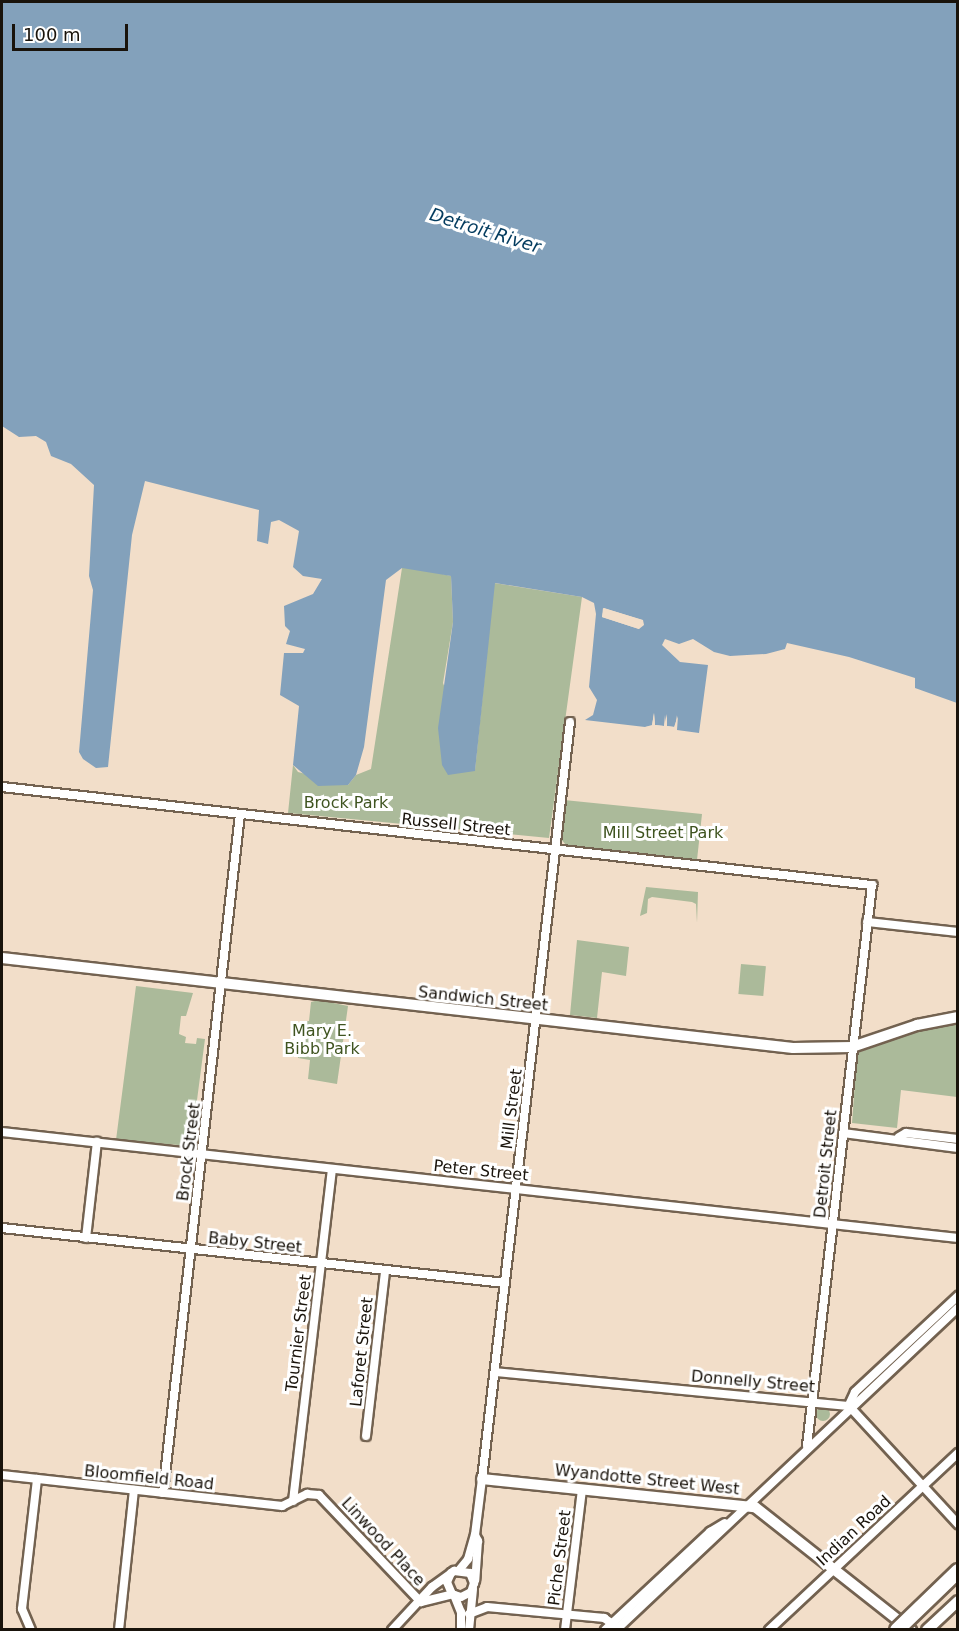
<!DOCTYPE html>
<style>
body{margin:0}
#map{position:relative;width:959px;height:1631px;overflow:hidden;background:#f2dec9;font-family:"DejaVu Sans",sans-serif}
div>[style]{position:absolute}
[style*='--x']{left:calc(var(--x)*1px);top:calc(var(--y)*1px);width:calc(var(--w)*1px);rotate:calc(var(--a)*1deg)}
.green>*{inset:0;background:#abba9a;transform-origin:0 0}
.round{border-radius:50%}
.water>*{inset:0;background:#83a1bb}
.pier>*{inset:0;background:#f2dec9}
.roads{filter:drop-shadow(2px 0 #736250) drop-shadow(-2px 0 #736250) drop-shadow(0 2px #736250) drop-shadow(0 -2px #736250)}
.street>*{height:8px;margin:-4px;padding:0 4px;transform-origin:4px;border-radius:4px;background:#fff}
.secondary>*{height:10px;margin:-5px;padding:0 5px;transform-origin:5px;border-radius:5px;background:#fff}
.bridges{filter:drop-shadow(2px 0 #736250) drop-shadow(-2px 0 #736250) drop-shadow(0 2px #736250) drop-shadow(0 -2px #736250)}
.highway-bridge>*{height:14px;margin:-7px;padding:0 7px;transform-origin:7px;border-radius:7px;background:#fff}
span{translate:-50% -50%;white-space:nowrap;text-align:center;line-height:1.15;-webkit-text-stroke:6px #fff;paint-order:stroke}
.park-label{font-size:16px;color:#3f5420}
.street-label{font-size:16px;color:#19130b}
.water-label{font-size:18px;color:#033b5e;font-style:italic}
.frame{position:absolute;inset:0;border:3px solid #19130b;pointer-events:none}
.scale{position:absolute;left:12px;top:24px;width:116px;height:27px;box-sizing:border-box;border:3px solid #19130b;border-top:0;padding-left:8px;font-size:18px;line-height:21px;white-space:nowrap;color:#19130b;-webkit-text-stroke:4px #fff;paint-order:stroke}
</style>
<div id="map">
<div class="green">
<div style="clip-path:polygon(413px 567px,451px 576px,453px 622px,443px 683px,475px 770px,494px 583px,582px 597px,549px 838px,288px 813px,293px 765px,298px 772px,348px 785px,356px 775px,371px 769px,402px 568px)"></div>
<div style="clip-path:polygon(564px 800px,702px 814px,697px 860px,566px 845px,560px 838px)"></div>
<div style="clip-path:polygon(646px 887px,698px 892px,697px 923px,696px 904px,692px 902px,652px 897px,648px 899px,647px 913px,640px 916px)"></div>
<div style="clip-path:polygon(577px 940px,629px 947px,626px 976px,602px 972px,597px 1018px,570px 1015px)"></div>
<div style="left:741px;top:964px;width:25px;height:30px;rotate:5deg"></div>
<div style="clip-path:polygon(136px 986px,193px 993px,186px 1016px,181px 1016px,179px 1034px,186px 1037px,185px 1043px,196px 1044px,197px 1038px,205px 1039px,191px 1146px,116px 1140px)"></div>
<div style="clip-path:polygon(319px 1000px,348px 1006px,337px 1084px,308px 1079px,310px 1060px,298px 1058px,301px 1030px,305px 1021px,309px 1021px,311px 1002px)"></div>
<div style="clip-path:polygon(957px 1023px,957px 1097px,901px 1090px,897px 1128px,852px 1123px,857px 1053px,923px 1029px)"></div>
<div class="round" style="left:816px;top:1407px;width:14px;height:14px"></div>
</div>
<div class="water">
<div style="clip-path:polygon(evenodd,2px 2px,957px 2px,957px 703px,915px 688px,915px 678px,849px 657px,787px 643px,785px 649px,766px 654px,730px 656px,714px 652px,693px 639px,679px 644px,665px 639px,662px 645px,680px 662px,708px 665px,699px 733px,677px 730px,677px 715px,675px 727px,666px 726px,665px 715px,664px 726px,655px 725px,654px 713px,652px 726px,645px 727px,585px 720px,593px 715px,597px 700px,589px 687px,596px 614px,594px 603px,582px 597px,495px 583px,475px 771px,448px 775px,442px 765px,438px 728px,453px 622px,451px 576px,402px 568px,386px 580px,364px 747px,356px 775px,348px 785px,318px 786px,293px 765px,299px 706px,280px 695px,284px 653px,303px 653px,305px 649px,286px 644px,290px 631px,285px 626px,284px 606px,313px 594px,322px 579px,303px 576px,293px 567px,299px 531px,279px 520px,271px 522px,268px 544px,257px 541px,259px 510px,145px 481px,132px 535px,108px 767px,96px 768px,83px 759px,79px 752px,93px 590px,89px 576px,94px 485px,71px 464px,51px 456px,46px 442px,36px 436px,19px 437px,2px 426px,2px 2px,604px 608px,642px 620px,639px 629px,602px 617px,604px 608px)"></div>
</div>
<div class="pier">
<div style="clip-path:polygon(603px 608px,643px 620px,644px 625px,639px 629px,602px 617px)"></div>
<div style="clip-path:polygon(654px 713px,655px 725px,664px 726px,667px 714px,667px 726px,674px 727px,678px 716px,677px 730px,645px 727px,652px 725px)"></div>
</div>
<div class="roads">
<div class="street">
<div style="--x:2;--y:787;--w:876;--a:6.43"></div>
<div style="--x:872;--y:885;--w:565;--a:96.61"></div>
<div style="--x:867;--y:922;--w:92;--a:6.3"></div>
<div style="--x:2;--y:1132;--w:962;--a:6.33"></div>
<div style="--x:843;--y:1133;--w:116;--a:7.4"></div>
<div style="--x:899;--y:1137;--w:8;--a:-30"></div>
<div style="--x:906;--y:1133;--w:52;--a:6.6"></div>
<div style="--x:2;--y:1228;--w:506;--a:6.24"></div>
<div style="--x:86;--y:1238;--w:97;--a:-83.5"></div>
<div style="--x:495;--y:1372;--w:356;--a:5.5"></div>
<div style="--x:849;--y:1406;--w:161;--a:47.3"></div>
<div style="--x:849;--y:1405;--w:14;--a:-65"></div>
<div style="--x:855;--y:1392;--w:141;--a:-43"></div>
<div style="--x:366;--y:1436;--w:166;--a:-83.4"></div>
<div style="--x:2;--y:1475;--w:282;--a:6.3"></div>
<div style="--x:282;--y:1506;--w:28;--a:-26"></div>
<div style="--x:307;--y:1494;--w:12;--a:5"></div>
<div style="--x:319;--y:1495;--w:148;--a:46.4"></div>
<div style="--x:163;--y:1493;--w:683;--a:-83.53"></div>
<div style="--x:293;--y:1501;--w:334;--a:-83.3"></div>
<div style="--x:475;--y:1535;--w:7;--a:63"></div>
<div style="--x:478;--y:1541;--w:39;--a:94"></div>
<div style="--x:460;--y:1569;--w:13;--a:-51"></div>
<div style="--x:468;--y:1559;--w:25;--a:-74"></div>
<div style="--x:475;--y:1535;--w:56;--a:-82.9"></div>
<div style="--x:482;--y:1479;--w:762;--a:-83.37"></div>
<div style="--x:454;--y:1595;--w:18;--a:68"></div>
<div style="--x:461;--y:1612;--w:18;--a:90"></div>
<div style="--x:421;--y:1602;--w:32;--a:-14"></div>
<div style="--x:469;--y:1614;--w:19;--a:-21"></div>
<div style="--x:487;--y:1607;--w:118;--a:5.4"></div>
<div style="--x:604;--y:1618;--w:12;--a:35"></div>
<div style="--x:31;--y:1630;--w:23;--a:-113"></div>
<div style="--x:22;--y:1609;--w:131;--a:-83.4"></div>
<div style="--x:119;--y:1630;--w:141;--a:-83.9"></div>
<div style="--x:392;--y:1630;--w:59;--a:-47.1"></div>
<div style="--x:432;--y:1587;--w:24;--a:-36"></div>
<div style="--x:451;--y:1573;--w:4;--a:-34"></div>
<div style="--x:454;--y:1571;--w:16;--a:7"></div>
<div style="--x:470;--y:1573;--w:11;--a:68"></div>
<div style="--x:474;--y:1583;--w:9;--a:108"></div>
<div style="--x:471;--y:1592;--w:11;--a:153"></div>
<div style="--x:461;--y:1597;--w:9;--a:-162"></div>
<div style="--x:452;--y:1594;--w:13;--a:-113"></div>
<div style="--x:447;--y:1582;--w:10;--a:-66"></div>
<div style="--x:469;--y:1630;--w:41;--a:-84.4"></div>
<div style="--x:565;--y:1630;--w:142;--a:-83.1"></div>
<div style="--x:605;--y:1630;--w:144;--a:-43"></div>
<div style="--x:710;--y:1532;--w:17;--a:-31"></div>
<div style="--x:616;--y:1630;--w:470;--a:-43.3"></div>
<div style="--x:769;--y:1630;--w:259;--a:-43.1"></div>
</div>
<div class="secondary">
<div style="--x:2;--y:958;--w:796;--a:6.49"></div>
<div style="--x:793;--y:1048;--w:59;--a:-1"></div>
<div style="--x:852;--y:1047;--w:69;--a:-18.7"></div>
<div style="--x:917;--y:1025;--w:42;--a:-11"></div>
<div style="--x:482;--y:1479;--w:274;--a:5.9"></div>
<div style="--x:755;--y:1507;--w:199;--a:38.3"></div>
<div style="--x:927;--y:1630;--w:42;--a:-43.1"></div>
</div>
</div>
<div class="bridges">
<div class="highway-bridge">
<div style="--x:897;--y:1630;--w:85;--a:-44"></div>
</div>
</div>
<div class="park-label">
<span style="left:346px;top:803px">Brock Park</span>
<span style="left:663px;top:833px">Mill Street Park</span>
<span style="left:322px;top:1040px">Mary E.<br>Bibb Park</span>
</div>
<div class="street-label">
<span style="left:456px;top:825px;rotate:6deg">Russell Street</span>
<span style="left:483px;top:999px;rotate:6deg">Sandwich Street</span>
<span style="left:512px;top:1109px;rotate:-83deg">Mill Street</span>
<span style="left:189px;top:1152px;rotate:-83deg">Brock Street</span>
<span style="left:826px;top:1164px;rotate:-84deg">Detroit Street</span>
<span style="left:481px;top:1171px;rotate:6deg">Peter Street</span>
<span style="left:255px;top:1243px;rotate:6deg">Baby Street</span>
<span style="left:299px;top:1333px;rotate:-83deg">Tournier Street</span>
<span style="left:362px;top:1352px;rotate:-84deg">Laforet Street</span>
<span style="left:753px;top:1382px;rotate:5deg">Donnelly Street</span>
<span style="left:149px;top:1478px;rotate:6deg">Bloomfield Road</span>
<span style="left:647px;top:1480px;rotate:6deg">Wyandotte Street West</span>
<span style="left:854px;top:1531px;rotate:-43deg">Indian Road</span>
<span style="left:383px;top:1542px;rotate:47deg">Linwood Place</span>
<span style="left:560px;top:1558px;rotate:-83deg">Piche Street</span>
</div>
<div class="water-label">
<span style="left:485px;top:231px;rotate:17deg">Detroit River</span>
</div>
<div class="frame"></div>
<div class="scale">100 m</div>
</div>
